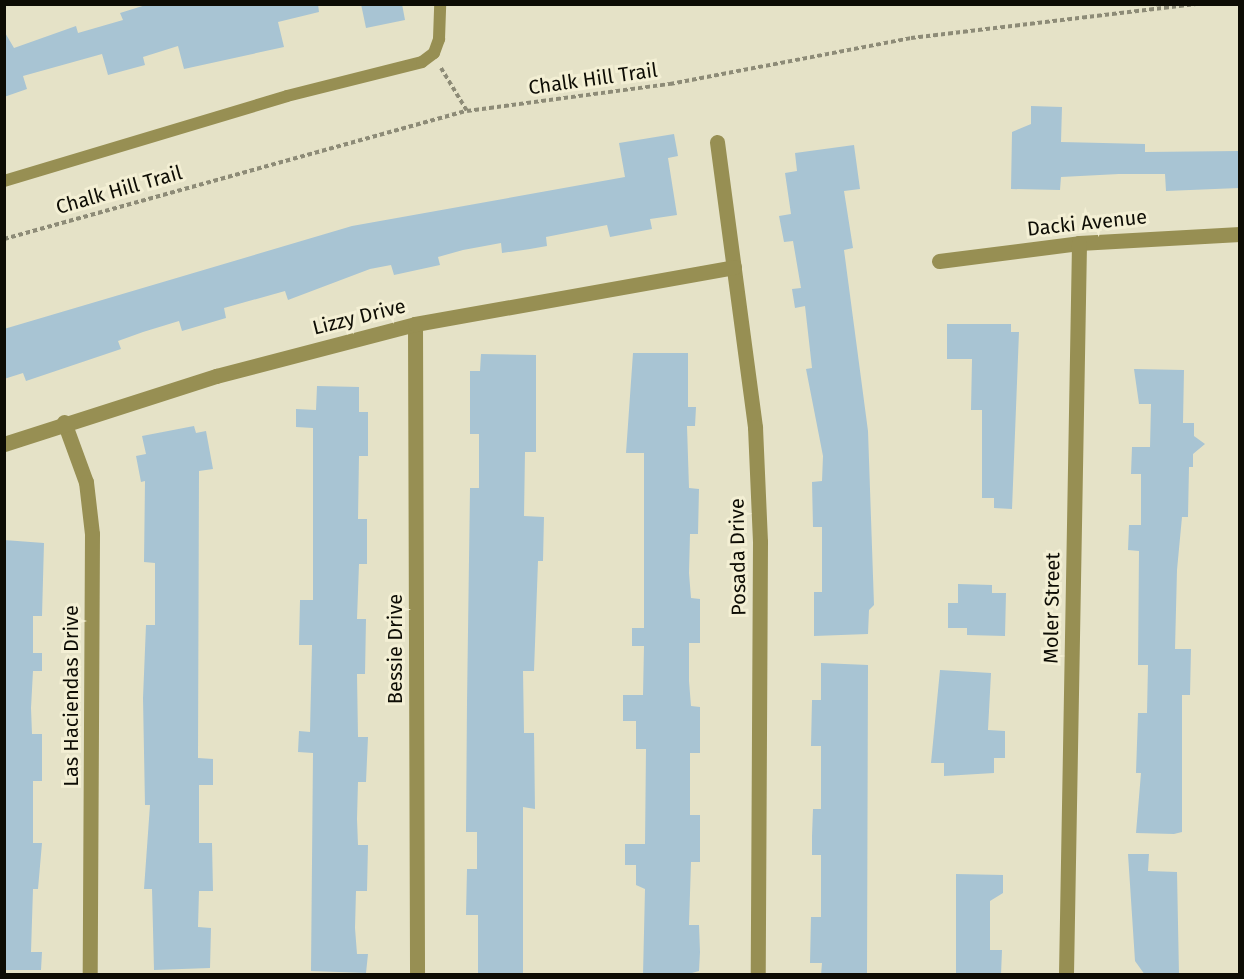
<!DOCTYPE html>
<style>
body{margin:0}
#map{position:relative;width:1244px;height:979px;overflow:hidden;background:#e5e2c7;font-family:"Fira Sans",sans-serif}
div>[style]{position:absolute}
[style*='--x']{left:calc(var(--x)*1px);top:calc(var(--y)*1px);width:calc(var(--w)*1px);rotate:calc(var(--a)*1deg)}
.building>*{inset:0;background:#a8c4d3}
.path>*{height:4px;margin-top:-2px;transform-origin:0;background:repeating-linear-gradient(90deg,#8d8b77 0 4.5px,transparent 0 7.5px)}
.lane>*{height:12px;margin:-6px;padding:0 6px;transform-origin:6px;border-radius:6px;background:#978f53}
.street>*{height:15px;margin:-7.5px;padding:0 7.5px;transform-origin:7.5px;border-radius:7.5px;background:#978f53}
span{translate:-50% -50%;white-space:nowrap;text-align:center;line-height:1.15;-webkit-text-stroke:6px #f3efd4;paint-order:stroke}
.street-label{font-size:20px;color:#0d0c04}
.frame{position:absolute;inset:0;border:6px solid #0d0c04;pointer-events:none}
</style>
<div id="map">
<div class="building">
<div style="clip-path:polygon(149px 4px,318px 4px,319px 12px,278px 22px,284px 47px,184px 69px,178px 46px,143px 57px,145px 65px,108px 75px,102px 54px,23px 76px,27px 89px,4px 97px,4px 31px,14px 48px,76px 26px,78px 33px,123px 20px,120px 13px)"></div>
<div style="clip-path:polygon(361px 4px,402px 4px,405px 20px,366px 28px)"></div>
<div style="clip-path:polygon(1031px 106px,1062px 107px,1061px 142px,1145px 144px,1145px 152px,1239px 151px,1239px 188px,1166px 191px,1165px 174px,1119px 174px,1061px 177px,1060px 190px,1011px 189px,1012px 132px,1031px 124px)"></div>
<div style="clip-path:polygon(674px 134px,678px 156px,668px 158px,677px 215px,650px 219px,652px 229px,610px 237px,607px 225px,546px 237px,547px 246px,530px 249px,502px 253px,501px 243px,463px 250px,438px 257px,440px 265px,394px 275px,391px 265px,370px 269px,288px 300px,285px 291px,224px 308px,226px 318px,182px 331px,179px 321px,143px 332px,118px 341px,121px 349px,26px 381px,23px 373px,4px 379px,4px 329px,352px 226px,625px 177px,619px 143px)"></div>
<div style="clip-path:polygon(854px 145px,860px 189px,844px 191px,853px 248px,844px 250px,868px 431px,874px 605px,869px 610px,868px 634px,814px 636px,814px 592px,822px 592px,822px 527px,813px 527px,812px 482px,822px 481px,823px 456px,806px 369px,812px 368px,805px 306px,795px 308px,792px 289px,801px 288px,793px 241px,784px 242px,779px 216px,791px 214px,785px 173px,797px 171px,795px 153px)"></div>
<div style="clip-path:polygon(947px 324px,1011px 324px,1011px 332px,1019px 332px,1012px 509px,994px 508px,994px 498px,982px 498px,982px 410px,971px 410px,972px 359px,947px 359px)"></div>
<div style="clip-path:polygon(633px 353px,688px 353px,688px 407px,696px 407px,695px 426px,687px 426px,689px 488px,699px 489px,698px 534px,690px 534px,689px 573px,691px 598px,700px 599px,700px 643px,689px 643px,689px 681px,691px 706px,700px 707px,700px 753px,690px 753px,690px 815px,700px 815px,700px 862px,691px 862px,689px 925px,699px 925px,700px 952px,699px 971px,685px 975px,643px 975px,645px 889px,636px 885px,636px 865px,625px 865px,625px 844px,645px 844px,646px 749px,636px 749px,636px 721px,623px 721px,623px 695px,643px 695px,644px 646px,632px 646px,632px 628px,644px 628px,644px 453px,626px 453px)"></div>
<div style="clip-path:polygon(481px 354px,536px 355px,536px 452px,525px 452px,524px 516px,544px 517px,543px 561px,538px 561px,534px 671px,523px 671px,524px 733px,534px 733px,535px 809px,523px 807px,523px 975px,478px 974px,478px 915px,466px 915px,467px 869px,477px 869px,477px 832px,466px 832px,467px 702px,470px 488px,479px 488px,479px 434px,470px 434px,470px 371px,480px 371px)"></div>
<div style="clip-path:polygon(1134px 369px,1184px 370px,1183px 423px,1194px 423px,1194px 436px,1205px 444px,1193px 454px,1193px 467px,1189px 467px,1188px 517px,1182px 517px,1177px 570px,1175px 649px,1191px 649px,1190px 695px,1182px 695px,1182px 832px,1174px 834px,1136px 833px,1141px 773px,1136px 773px,1138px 713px,1147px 713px,1148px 665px,1138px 665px,1139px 551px,1128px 550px,1129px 525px,1141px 525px,1141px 474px,1131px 474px,1132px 447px,1150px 447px,1151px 404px,1139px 404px)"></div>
<div style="clip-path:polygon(317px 386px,359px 387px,359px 412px,368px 412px,368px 456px,359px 456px,358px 519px,367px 519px,367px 564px,359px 564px,357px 619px,366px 619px,365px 674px,357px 674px,358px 737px,368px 737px,366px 782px,358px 782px,357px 819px,358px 845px,368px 845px,367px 891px,356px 891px,355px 928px,357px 954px,368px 954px,366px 973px,311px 971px,313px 753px,298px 752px,299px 731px,310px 732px,312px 645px,299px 645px,300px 600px,313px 600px,313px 428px,296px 427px,296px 409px,316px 410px)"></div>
<div style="clip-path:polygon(194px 426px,196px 433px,206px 431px,213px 469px,199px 471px,198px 758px,213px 759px,213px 785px,199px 785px,199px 843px,212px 843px,213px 891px,199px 891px,198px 927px,211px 928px,210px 968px,154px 970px,152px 889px,144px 889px,150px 805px,145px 805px,143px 698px,146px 625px,155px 625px,155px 563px,144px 562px,145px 481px,141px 482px,136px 456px,146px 454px,142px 436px)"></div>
<div style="clip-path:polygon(4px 540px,44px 543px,42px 616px,33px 616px,33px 653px,42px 653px,42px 671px,33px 671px,31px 708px,32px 734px,42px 734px,42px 781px,33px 781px,33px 843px,42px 843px,38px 889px,33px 889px,31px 952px,42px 952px,41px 970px,4px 970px)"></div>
<div style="clip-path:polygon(958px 584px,992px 585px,992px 593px,1006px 593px,1005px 636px,967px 635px,967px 628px,948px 628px,948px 603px,958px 603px)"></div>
<div style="clip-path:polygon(821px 663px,868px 665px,867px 975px,821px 975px,822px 963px,810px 963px,811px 917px,821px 917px,821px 855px,812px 855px,812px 836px,813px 809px,821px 809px,821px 746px,811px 746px,812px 700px,821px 700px)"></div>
<div style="clip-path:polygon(940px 670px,991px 673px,988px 730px,1005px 731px,1005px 758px,994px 758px,994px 773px,944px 776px,944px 763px,931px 763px)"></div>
<div style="clip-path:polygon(1128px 854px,1149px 854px,1148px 871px,1177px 872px,1179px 975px,1145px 975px,1135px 961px)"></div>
<div style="clip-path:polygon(956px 874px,1003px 875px,1003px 893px,990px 901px,990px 950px,1002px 950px,1001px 975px,956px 975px)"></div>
</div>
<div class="path">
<div style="--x:441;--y:68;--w:50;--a:58.8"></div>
<div style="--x:4;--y:239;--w:480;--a:-15.5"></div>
<div style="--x:467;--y:111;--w:205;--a:-7.6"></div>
<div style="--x:670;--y:84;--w:245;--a:-10.8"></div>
<div style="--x:911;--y:38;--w:289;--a:-6.8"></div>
</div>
<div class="lane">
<div style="--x:4;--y:181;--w:295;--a:-16.7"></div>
<div style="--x:287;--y:96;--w:139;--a:-14.1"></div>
<div style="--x:422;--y:62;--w:15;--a:-37"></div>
<div style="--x:434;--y:53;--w:15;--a:-70"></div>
<div style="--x:439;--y:39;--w:35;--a:-88"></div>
</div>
<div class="street">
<div style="--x:717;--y:142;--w:288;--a:82.4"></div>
<div style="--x:755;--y:427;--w:115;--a:87.5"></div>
<div style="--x:760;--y:542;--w:432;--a:90.3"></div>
<div style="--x:939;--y:261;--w:141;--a:-7.3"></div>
<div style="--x:1079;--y:243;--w:161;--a:-3.2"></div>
<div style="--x:415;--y:324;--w:650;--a:89.82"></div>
<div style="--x:64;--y:422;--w:64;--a:69.9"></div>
<div style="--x:86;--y:482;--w:52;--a:83.4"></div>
<div style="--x:92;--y:534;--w:440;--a:90.3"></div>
<div style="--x:4;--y:444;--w:223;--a:-17.8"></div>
<div style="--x:216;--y:376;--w:206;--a:-14.6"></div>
<div style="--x:415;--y:324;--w:324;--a:-10.1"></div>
<div style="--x:1066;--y:974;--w:731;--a:-88.98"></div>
</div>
<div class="street-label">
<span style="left:593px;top:79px;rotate:-8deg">Chalk Hill Trail</span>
<span style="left:119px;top:190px;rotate:-16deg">Chalk Hill Trail</span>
<span style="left:1087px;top:223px;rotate:-6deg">Dacki Avenue</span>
<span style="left:359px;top:317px;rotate:-14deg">Lizzy Drive</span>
<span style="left:738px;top:557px;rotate:-91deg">Posada Drive</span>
<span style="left:1052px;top:608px;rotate:-89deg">Moler Street</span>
<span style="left:395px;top:649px;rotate:-90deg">Bessie Drive</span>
<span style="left:71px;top:696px;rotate:-90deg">Las Haciendas Drive</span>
</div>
<div class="frame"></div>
</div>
